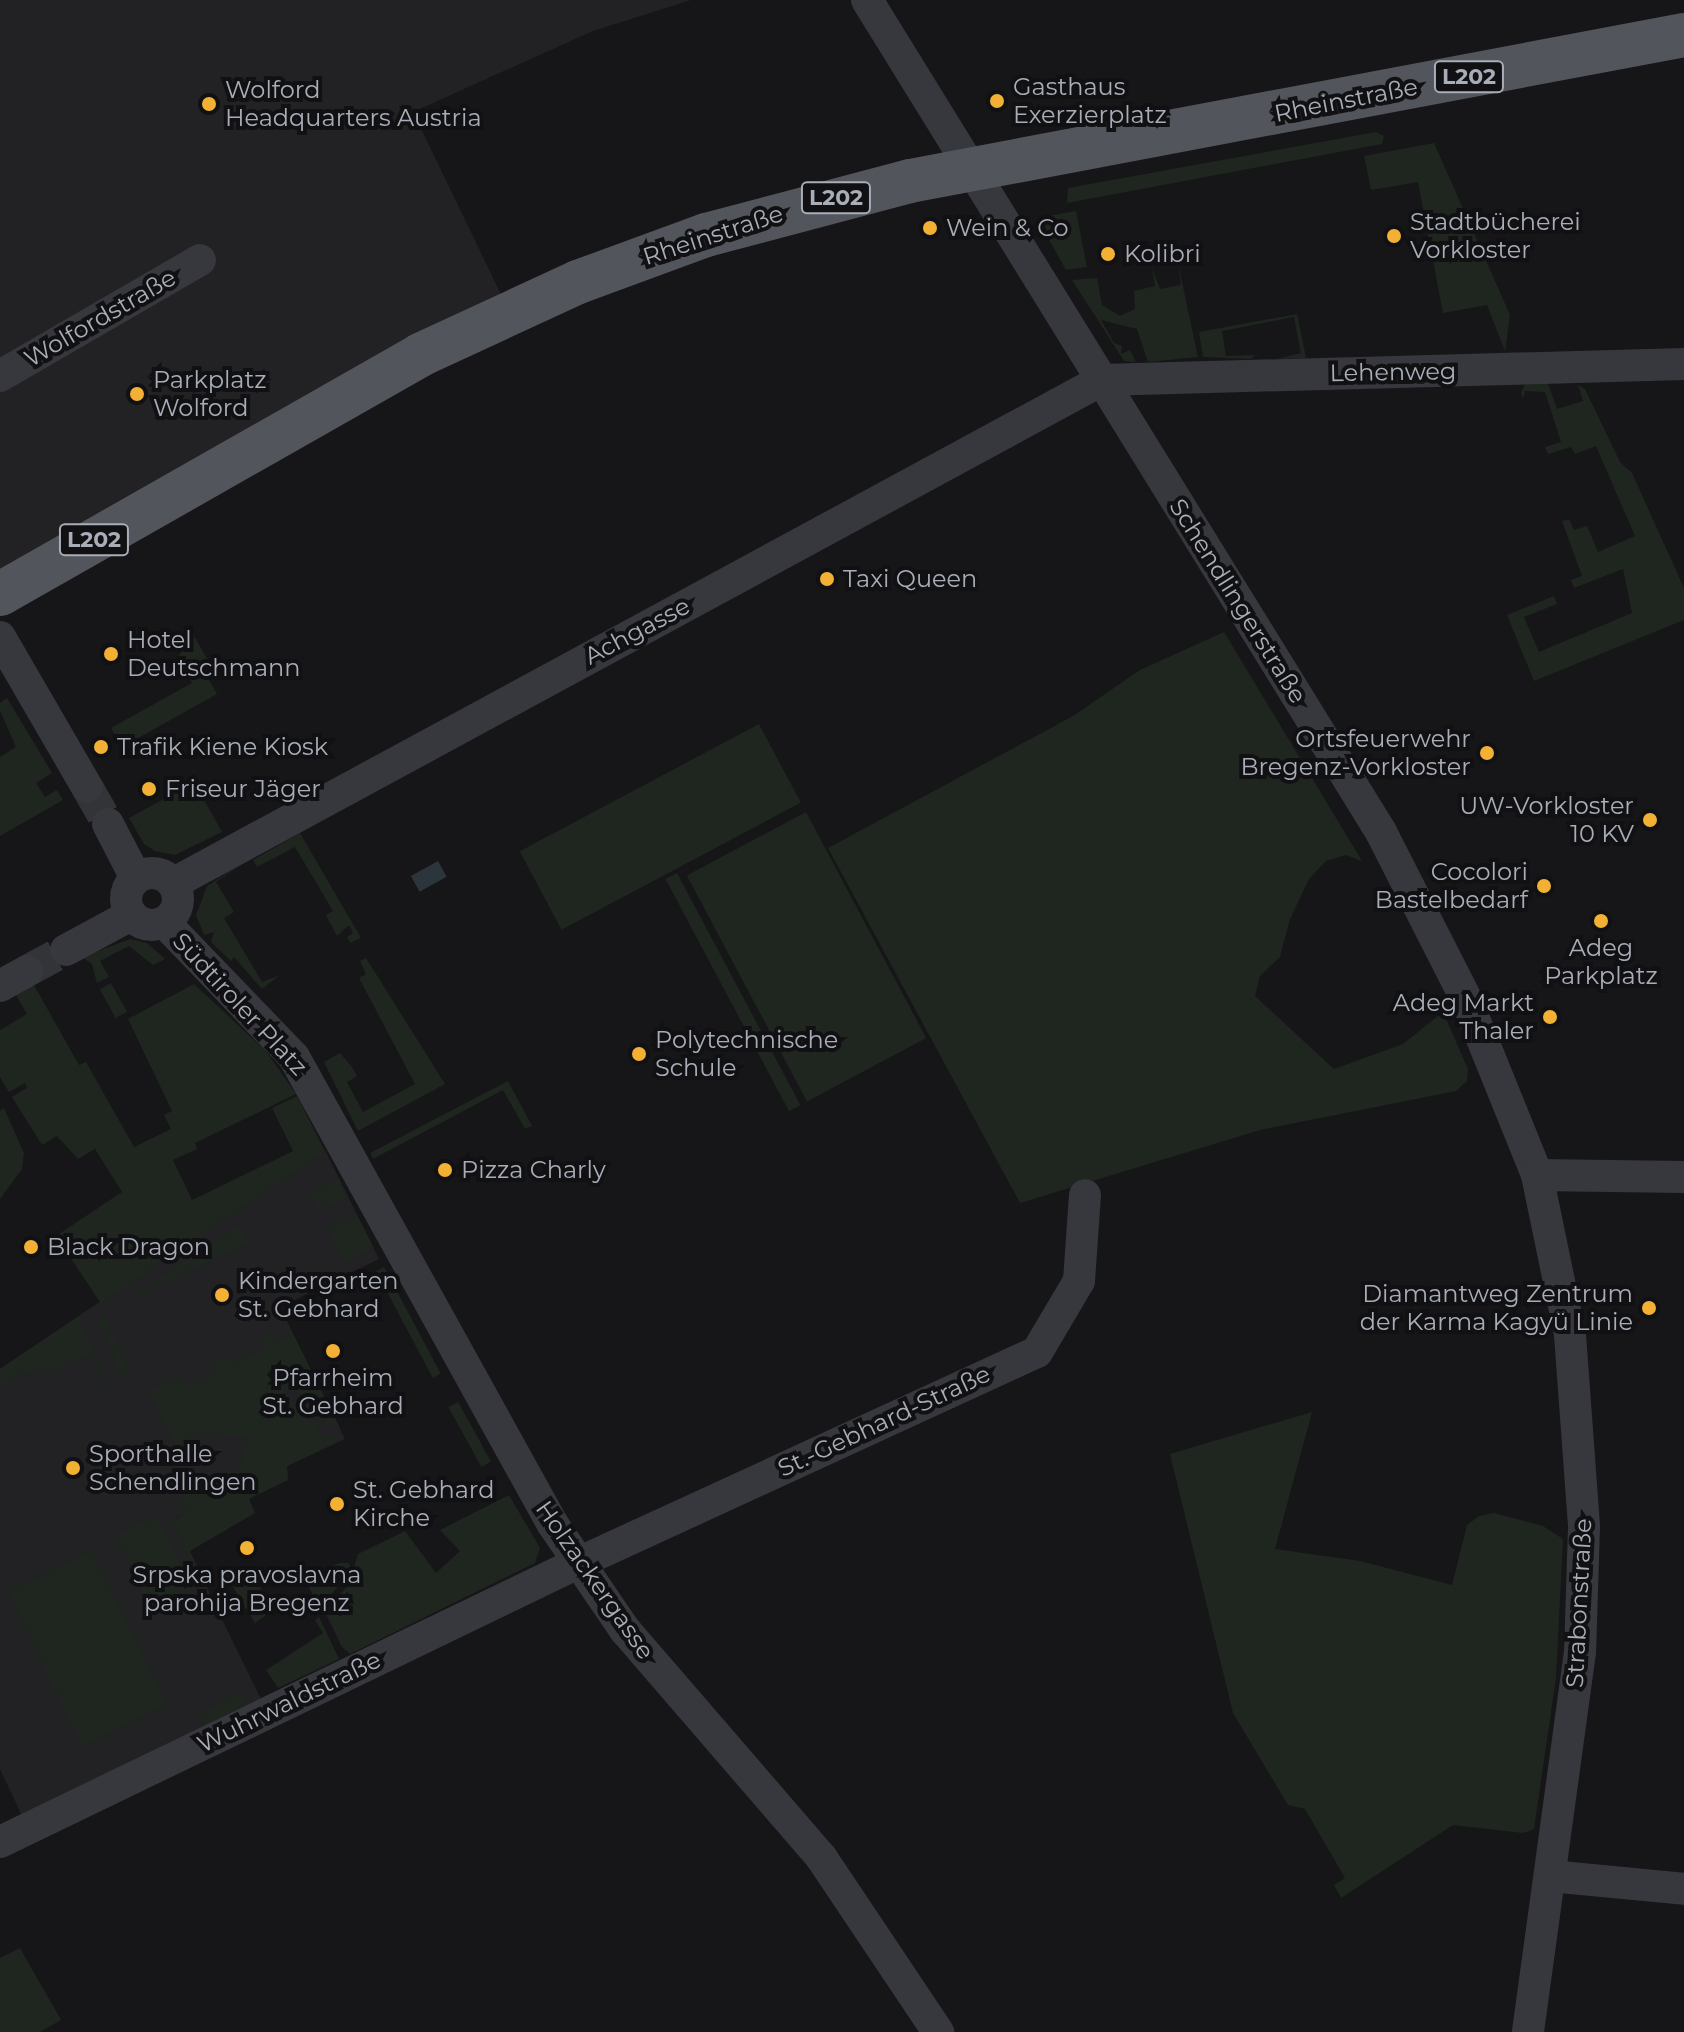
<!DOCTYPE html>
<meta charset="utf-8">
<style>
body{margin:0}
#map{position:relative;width:1684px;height:2032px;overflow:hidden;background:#161618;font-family:Montserrat,sans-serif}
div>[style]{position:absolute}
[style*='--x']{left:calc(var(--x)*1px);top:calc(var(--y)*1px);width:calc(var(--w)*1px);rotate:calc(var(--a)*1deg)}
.built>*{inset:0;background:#222225}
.green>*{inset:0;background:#1e261f;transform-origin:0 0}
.water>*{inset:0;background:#2c353c;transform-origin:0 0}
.street-tunnel>*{height:32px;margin-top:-16px;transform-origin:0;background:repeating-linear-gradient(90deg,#333438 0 32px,transparent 0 48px)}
.street>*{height:32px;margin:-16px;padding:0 16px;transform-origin:16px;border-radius:16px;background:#37383d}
.street>.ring{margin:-16px;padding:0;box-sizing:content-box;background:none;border:32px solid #37383d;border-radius:50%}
.primary>*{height:44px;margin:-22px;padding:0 22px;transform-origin:22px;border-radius:22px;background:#53555c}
.dots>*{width:22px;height:22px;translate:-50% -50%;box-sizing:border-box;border:4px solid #111113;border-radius:50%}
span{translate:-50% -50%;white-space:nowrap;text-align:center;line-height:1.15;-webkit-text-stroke:8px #111113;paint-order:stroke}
.shield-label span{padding:2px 6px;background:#111113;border:2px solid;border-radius:6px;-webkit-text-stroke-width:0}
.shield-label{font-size:22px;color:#a8adb8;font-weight:700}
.poi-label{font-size:24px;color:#a8adb8}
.left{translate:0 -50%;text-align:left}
.right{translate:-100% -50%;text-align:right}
.street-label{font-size:24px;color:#a8adb8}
</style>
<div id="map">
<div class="built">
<div style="clip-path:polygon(0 0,691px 0,593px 31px,413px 112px,509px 311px,0 594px)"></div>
<div style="clip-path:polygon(325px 1150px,379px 1259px,280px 1307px,345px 1439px,173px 1520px,263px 1703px,23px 1818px,0 1769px,0 1369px)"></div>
</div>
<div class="green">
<div style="clip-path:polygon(1376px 132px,1384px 136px,1382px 144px,1067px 203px,1068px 188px)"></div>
<div style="clip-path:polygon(1434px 143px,1510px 315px,1505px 351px,1487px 305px,1443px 313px,1418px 182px,1371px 190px,1364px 156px)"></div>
<div style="clip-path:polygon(1076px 211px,1087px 267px,1066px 270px,1048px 238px,1043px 217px)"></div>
<div style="clip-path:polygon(1178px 263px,1198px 357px,1148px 362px,1137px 329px,1101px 320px,1114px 343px,1122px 346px,1121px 354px,1130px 350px,1136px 362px,1124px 361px,1072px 280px,1097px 278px,1102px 305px,1120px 316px,1135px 309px,1134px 291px,1155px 286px,1152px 268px,1160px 289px,1181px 285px)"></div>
<div style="clip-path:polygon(1297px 314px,1306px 358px,1277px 359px,1301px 353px,1294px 317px,1222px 331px,1226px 356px,1255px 355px,1251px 359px,1203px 357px,1199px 332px)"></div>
<div style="clip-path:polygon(1547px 381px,1557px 409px,1583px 401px,1578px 385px,1585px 389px,1620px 462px,1632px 473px,1684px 588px,1684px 620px,1534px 681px,1507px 615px,1554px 596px,1557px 604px,1524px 617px,1539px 652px,1632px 613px,1623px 569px,1574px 588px,1571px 580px,1582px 576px,1562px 521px,1569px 519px,1574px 530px,1587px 526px,1598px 552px,1635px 536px,1596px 446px,1575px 454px,1571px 447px,1548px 454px,1545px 447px,1561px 442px,1545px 392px,1525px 391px,1523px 399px,1521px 393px,1525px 384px)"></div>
<div style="clip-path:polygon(190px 629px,210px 664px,203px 669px,217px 694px,122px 747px,111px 728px,192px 683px,177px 658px,188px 643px)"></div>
<div style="clip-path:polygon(1224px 632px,1362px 861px,1346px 855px,1326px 861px,1309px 879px,1290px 919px,1280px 957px,1260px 976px,1255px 996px,1334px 1069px,1403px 1044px,1443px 1012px,1468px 1069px,1467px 1081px,1456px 1091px,1260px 1130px,1020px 1203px,828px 848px,1073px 716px,1140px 670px)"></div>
<div style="clip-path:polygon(7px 698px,52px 773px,36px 783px,45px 797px,57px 790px,63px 800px,0 836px,0 757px,16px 747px,0 711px,0 703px)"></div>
<div style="left:759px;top:724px;width:89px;height:271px;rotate:62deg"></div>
<div style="clip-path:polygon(186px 787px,198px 789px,222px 832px,175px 855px,155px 851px,144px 844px,129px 818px)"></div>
<div style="left:806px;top:812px;width:256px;height:135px;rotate:62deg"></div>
<div style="clip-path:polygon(300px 833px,361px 938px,350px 943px,347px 937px,353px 933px,349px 925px,337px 936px,326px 915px,333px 911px,295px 847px,257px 867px,253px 860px)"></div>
<div style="clip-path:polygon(248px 860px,216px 882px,234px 912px,224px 918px,262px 982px,280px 975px,262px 989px,234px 957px,231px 961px,211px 942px,214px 932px,204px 935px,196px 915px,207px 886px)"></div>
<div style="left:677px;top:873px;width:263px;height:13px;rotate:62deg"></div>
<div style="clip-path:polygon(130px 939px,147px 943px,165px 959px,153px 965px,129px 946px,100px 961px,109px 977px,97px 983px,92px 964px,82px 957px)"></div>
<div style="clip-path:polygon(366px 958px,445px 1084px,358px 1131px,324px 1062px,340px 1053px,352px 1067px,357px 1076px,347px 1082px,363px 1112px,415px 1084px,359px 978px,366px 974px,360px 961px)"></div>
<div style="left:111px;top:983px;width:33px;height:13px;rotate:61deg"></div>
<div style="clip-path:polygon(194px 984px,265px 1050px,296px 1094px,195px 1143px,197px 1149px,173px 1160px,192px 1200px,293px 1151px,272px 1108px,297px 1096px,325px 1151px,79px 1318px,131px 1439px,90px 1353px,46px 1374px,41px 1365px,0 1385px,0 1369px,100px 1302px,56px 1236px,122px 1192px,95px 1149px,78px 1159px,57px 1136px,42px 1145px,12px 1097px,27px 1088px,25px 1083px,9px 1092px,0 1077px,0 1030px,27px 1014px,16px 995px,34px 985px,79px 1065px,86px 1062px,134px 1147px,171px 1129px,164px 1115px,172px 1111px,128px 1019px)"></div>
<div style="clip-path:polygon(508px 1081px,532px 1126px,525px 1129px,503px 1090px,373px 1159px,370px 1153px)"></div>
<div style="clip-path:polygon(4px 1108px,24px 1153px,22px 1169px,0 1199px,0 1111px)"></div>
<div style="clip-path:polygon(338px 1178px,347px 1198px,319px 1209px,310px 1192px)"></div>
<div style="left:356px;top:1213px;width:39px;height:32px;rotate:63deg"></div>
<div style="clip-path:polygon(241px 1225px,249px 1242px,109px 1310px)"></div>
<div style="left:384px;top:1267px;width:121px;height:9px;rotate:62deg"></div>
<div style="clip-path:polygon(103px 1315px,133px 1377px,125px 1381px,97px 1321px)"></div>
<div style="clip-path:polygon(270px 1332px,275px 1343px,293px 1334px,340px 1428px,328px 1425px,294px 1388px,281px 1395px,325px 1435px,341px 1440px,287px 1466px,288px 1480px,249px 1499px,255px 1513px,190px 1551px,256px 1693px,172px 1521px,187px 1513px,180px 1497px,240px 1467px,249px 1436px,198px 1434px,176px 1445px,148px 1392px,181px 1376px,186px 1386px,217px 1371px,213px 1361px,228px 1354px,233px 1363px,266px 1347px,261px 1337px)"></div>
<div style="left:458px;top:1402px;width:68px;height:11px;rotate:61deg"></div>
<div style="clip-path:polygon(1312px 1412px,1275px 1549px,1360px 1561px,1452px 1585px,1467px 1525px,1479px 1516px,1494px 1513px,1543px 1526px,1563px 1539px,1556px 1678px,1534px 1829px,1523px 1833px,1453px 1825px,1341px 1898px,1334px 1885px,1345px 1878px,1305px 1809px,1288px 1805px,1233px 1713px,1170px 1454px)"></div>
<div style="clip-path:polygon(509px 1495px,540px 1548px,535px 1563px,350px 1654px,342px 1647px,324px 1610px,349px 1585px,358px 1554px,405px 1531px,436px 1573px,460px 1551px,440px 1530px)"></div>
<div style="left:157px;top:1516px;width:79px;height:46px;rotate:64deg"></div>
<div style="left:92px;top:1550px;width:172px;height:94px;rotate:64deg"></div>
<div style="clip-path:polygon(339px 1563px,349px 1563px,352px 1571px,319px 1608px,305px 1579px)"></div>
<div style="clip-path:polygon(233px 1570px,239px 1583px,254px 1575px,272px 1611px,255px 1623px,225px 1574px)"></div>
<div style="clip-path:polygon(319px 1617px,339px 1659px,278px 1688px,266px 1670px,323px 1633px,315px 1620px)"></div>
<div style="left:241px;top:1690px;width:14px;height:48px;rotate:60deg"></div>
<div style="clip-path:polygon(20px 1948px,61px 2020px,40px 2032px,0 2032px,0 1958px)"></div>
</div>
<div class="water">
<div style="left:438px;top:861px;width:18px;height:31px;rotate:61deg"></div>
</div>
<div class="street-tunnel">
<div style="--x:87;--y:787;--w:43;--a:60.4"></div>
<div style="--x:27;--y:971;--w:44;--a:-28.3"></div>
</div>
<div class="street">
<div style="--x:867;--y:0;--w:978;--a:58.29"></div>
<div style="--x:1381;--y:832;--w:187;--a:63"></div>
<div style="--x:1466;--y:999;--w:190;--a:68"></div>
<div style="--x:1537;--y:1175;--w:163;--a:78.3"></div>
<div style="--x:1570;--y:1335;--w:193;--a:85.8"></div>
<div style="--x:1584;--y:1527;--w:125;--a:91.8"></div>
<div style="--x:1580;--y:1652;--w:384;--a:97.8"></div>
<div style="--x:0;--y:376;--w:231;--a:-30.1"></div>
<div style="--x:0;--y:637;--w:173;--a:59.9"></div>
<div style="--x:108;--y:824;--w:61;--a:62.6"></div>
<div class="ring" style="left:126px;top:873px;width:20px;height:20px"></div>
<div style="--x:174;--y:883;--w:1056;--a:-28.46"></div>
<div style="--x:1102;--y:380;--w:582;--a:-1.57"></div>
<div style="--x:165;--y:923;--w:186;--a:46.1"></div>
<div style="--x:294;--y:1057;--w:533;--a:61.03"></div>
<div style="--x:552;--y:1523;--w:130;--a:55.7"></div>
<div style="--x:625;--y:1630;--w:300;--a:49.2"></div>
<div style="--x:821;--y:1857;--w:211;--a:56.2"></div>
<div style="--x:66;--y:950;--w:74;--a:-28.3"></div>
<div style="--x:0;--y:986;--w:31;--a:-29"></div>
<div style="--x:1537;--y:1175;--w:147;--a:0.8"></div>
<div style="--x:0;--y:1842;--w:642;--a:-25.77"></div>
<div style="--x:578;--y:1563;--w:505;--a:-24.69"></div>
<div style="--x:1037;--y:1352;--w:82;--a:-59.4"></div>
<div style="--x:1079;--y:1281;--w:86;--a:-86"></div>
<div style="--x:1550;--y:1876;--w:135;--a:5.5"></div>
</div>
<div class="primary">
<div style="--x:0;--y:594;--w:483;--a:-29.6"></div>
<div style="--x:420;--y:355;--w:174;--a:-24.8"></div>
<div style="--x:578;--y:282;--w:136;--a:-20.2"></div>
<div style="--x:706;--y:235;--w:211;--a:-14.8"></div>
<div style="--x:910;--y:181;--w:788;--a:-10.68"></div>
</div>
<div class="dots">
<div style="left:997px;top:101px;background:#f2b134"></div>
<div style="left:209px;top:104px;background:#f2b134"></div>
<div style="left:930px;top:228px;background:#f2b134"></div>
<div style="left:1394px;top:236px;background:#f2b134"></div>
<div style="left:1108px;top:254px;background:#f2b134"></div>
<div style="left:137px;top:394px;background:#f2b134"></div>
<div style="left:827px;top:579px;background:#f2b134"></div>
<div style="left:111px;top:654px;background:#f2b134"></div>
<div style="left:101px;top:747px;background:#f2b134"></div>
<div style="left:1487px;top:753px;background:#f2b134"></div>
<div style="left:149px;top:789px;background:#f2b134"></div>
<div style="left:1650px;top:820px;background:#f2b134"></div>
<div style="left:1544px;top:886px;background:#f2b134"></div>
<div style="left:1601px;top:921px;background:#f2b134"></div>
<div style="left:1550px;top:1017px;background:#f2b134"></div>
<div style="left:639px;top:1054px;background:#f2b134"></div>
<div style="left:445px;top:1170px;background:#f2b134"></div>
<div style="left:31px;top:1247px;background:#f2b134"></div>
<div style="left:222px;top:1295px;background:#f2b134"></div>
<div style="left:1649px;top:1308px;background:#f2b134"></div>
<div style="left:333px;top:1351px;background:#f2b134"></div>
<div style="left:73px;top:1468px;background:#f2b134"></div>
<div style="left:337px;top:1504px;background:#f2b134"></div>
<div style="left:247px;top:1548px;background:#f2b134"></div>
</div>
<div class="shield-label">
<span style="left:1469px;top:77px">L202</span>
<span style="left:836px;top:198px">L202</span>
<span style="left:94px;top:540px">L202</span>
</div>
<div class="poi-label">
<span class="left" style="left:1013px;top:101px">Gasthaus<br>Exerzierplatz</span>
<span class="left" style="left:225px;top:104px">Wolford<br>Headquarters Austria</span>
<span class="left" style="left:1410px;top:236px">Stadtbücherei<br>Vorkloster</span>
<span class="left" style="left:946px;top:228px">Wein &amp; Co</span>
<span class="left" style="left:1124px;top:254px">Kolibri</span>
<span class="left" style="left:153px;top:394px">Parkplatz<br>Wolford</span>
<span class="left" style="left:843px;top:579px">Taxi Queen</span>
<span class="left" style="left:127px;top:654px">Hotel<br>Deutschmann</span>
<span class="right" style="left:1471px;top:753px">Ortsfeuerwehr<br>Bregenz-Vorkloster</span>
<span class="left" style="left:117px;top:747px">Trafik Kiene Kiosk</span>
<span class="left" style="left:165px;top:789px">Friseur Jäger</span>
<span class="right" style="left:1634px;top:820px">UW-Vorkloster<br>10 KV</span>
<span class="right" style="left:1528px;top:886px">Cocolori<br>Bastelbedarf</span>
<span style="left:1601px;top:962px">Adeg<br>Parkplatz</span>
<span class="right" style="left:1534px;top:1017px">Adeg Markt<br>Thaler</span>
<span class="left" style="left:655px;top:1054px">Polytechnische<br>Schule</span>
<span class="left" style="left:461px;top:1170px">Pizza Charly</span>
<span class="left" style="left:47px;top:1247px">Black Dragon</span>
<span class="left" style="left:238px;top:1295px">Kindergarten<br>St. Gebhard</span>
<span class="right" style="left:1633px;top:1308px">Diamantweg Zentrum<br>der Karma Kagyü Linie</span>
<span style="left:333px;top:1392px">Pfarrheim<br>St. Gebhard</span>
<span class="left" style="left:89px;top:1468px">Sporthalle<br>Schendlingen</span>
<span class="left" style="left:353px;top:1504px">St. Gebhard<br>Kirche</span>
<span style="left:247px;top:1589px">Srpska pravoslavna<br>parohija Bregenz</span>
</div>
<div class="street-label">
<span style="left:1346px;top:100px;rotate:-11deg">Rheinstraße</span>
<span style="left:713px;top:235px;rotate:-18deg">Rheinstraße</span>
<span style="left:100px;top:318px;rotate:-30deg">Wolfordstraße</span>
<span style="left:1393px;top:372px;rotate:-1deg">Lehenweg</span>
<span style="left:1238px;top:601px;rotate:58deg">Schendlingerstraße</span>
<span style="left:637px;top:631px;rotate:-28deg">Achgasse</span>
<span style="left:240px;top:1004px;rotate:47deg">Südtiroler Platz</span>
<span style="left:884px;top:1421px;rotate:-25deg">St.-Gebhard-Straße</span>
<span style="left:595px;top:1580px;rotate:55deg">Holzackergasse</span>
<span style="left:1579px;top:1603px;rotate:-87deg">Strabonstraße</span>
<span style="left:289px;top:1702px;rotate:-26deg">Wuhrwaldstraße</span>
</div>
</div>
